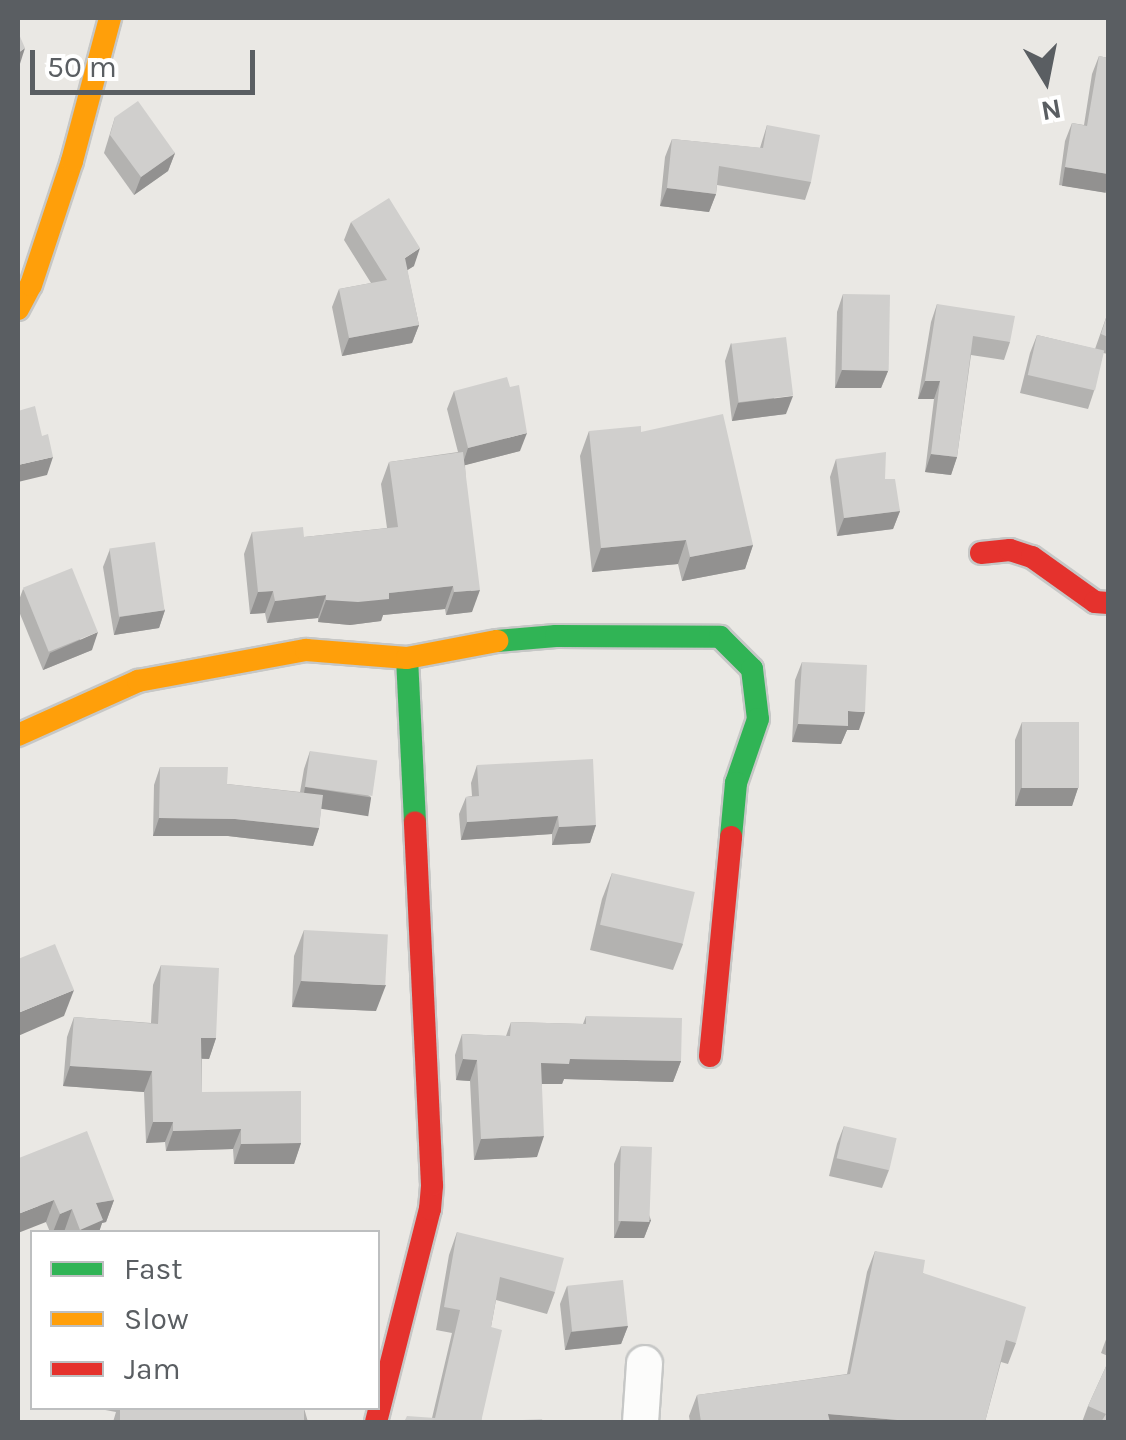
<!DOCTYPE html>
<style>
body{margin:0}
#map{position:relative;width:1126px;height:1440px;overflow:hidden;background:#eae8e4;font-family:Karla,sans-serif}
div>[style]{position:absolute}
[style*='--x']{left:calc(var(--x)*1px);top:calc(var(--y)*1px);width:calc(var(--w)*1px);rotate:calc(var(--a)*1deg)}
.roads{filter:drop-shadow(2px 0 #c6c7c6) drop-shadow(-2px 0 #c6c7c6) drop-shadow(0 2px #c6c7c6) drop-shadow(0 -2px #c6c7c6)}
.street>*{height:35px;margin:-17.5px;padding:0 17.5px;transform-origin:17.5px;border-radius:17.5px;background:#fcfcfb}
.fast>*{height:22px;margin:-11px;padding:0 11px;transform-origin:11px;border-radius:11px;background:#30b455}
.slow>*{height:22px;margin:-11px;padding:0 11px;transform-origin:11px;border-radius:11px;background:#ff9f0a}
.jam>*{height:22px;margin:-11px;padding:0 11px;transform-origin:11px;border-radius:11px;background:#e5322d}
.wall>*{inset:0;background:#b3b2b0}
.shaded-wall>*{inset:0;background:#929190;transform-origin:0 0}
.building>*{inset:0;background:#d0cfcd;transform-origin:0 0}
span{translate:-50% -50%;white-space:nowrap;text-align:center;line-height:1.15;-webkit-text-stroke:8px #fff;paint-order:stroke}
.frame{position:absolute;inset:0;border:20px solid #5a5e62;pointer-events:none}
.legend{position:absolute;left:30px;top:1230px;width:350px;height:180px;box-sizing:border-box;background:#fff;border:2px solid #bdbfc0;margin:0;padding:12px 18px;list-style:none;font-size:30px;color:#5a5e62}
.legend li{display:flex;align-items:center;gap:20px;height:50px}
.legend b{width:50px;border:2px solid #bdbfc0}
.north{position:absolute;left:996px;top:30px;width:100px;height:100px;-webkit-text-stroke:8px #fff;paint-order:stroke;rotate:170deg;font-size:28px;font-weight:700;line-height:40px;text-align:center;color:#5a5e62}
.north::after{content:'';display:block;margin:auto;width:35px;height:45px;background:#5a5e62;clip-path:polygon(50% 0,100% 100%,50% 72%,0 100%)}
.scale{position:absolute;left:30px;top:50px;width:225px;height:45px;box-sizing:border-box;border:5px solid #5a5e62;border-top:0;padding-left:12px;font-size:30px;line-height:35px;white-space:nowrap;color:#5a5e62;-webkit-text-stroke:8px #fff;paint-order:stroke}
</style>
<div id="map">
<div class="roads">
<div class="street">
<div style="--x:640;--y:1422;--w:59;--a:-86.1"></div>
</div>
<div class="fast">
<div style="--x:497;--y:641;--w:59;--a:-4.8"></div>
<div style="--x:556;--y:636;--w:164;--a:0.3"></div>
<div style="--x:720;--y:637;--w:45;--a:45"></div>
<div style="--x:752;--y:669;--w:50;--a:83.2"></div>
<div style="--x:758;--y:719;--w:68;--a:109"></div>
<div style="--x:736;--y:783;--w:54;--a:95.3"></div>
<div style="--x:407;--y:658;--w:164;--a:87.2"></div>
</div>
<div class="slow">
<div style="--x:18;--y:309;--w:27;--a:-62"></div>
<div style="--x:31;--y:285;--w:131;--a:-71.7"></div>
<div style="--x:72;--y:161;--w:148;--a:-75.1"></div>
<div style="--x:18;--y:735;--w:132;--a:-24.2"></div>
<div style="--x:138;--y:681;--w:171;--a:-10.5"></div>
<div style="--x:306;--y:650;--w:101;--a:4.5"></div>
<div style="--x:407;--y:658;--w:92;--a:-10.7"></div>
</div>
<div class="jam">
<div style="--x:981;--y:553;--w:29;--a:-6"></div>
<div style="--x:1010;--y:550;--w:23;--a:18"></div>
<div style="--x:1032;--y:557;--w:77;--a:35.5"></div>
<div style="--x:1095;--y:602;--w:13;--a:4"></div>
<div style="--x:710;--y:1056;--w:220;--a:-84.5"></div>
<div style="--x:376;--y:1422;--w:220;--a:-75.8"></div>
<div style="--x:430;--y:1209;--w:24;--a:-85"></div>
<div style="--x:432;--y:1185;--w:363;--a:-92.7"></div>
</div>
</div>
<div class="wall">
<div style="clip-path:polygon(1099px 56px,1108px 58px,1108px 193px,1059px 185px,1065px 141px,1072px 123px,1084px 125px,1092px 74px)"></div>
<div style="clip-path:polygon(115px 117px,175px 153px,168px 171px,134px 195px,104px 153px)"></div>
<div style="clip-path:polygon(767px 125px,811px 182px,805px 200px,717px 185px,716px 194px,709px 212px,660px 206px,665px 157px,672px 139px,760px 148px)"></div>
<div style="clip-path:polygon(351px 222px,414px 266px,407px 270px,419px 325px,412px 343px,342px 356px,332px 307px,339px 289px,371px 283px,344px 240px)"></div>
<div style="clip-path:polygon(843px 294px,888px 371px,881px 388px,835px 388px,837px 312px)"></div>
<div style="clip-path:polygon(937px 304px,1010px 342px,1004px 360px,971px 355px,957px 457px,951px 475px,925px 472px,934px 399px,918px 399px,931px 322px)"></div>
<div style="clip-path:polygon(1108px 312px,1108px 354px,1103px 353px,1094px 391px,1088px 409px,1020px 393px,1030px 353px,1037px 335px,1095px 349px)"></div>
<div style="clip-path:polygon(731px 343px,786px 414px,732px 421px,725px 361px)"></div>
<div style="clip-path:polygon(454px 391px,520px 451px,465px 465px,472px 612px,446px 615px,445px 609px,383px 615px,381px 621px,350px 625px,318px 622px,318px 618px,267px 623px,265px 613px,250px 614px,244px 554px,252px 532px,304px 537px,387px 528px,381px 484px,389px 462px,458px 452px,447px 409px)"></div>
<div style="clip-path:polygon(589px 431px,641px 432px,753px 545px,745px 569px,682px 581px,678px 564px,592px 572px,580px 456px)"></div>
<div style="clip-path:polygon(836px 459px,885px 479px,900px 511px,893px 529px,837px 536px,830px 477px)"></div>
<div style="clip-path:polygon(110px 549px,165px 610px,159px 628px,114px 635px,103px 567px)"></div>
<div style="clip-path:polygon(23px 589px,92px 650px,43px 670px,18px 609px,18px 603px)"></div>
<div style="clip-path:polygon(802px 662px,859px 730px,847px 730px,841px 744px,792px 742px,795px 680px)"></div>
<div style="clip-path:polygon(1022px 722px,1078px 788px,1072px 806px,1015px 806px,1015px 740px)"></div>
<div style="clip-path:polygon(310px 751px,371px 797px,365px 815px,321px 808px,319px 828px,313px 846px,228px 836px,153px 836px,154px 785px,160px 767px,227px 784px,300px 792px,304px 769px)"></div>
<div style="clip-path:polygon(477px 765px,596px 825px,590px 843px,552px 845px,552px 834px,461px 840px,459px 814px,466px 797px,472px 796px,471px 783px)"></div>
<div style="clip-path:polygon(612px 873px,683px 944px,673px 970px,590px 950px,602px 899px)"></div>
<div style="clip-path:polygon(304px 930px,376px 1011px,292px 1007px,294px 956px)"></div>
<div style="clip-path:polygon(161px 965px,216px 1038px,209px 1059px,202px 1059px,202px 1092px,301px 1143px,294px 1164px,234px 1164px,233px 1149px,166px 1151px,165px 1142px,146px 1143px,144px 1092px,63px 1086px,67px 1037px,74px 1017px,151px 1023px,153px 985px)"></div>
<div style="clip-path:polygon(586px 1016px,681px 1061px,673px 1082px,564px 1079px,562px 1084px,542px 1084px,537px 1157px,474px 1160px,470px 1081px,456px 1080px,455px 1055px,462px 1034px,506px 1036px,511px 1022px,583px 1024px)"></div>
<div style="clip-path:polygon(844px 1126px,889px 1170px,882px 1188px,829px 1176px,837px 1144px)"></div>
<div style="clip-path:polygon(621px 1146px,651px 1220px,644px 1238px,614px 1238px,614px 1164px)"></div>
<div style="clip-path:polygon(19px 1158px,114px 1200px,106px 1222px,102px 1223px,99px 1232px,50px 1232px)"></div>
<div style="clip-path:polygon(457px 1232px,555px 1292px,547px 1314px,496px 1300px,491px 1327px,481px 1422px,432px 1418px,452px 1333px,436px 1330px,449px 1255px)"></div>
<div style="clip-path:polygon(875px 1251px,923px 1273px,1016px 1343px,1008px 1364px,1001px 1362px,985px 1422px,690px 1422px,689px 1416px,697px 1395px,847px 1374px,867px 1272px)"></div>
<div style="clip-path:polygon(567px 1286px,628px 1326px,621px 1344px,565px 1350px,560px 1304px)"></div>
<div style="clip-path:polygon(1108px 1334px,1108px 1356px,1101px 1353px)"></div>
<div style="clip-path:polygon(1108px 1362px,1108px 1422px,1082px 1422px,1088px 1406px)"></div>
<div style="clip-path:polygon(100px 1408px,304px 1408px,308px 1422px,113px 1422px,116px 1412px,100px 1409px)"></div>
</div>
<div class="shaded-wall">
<div style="clip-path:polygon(25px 48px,18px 70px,18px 53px)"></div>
<div style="clip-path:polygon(175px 153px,168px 171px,134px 195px,141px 177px)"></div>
<div style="left:1065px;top:167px;width:44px;height:19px;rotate:9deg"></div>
<div style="clip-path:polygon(667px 188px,716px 194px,709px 212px,660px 206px)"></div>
<div style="clip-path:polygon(420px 248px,414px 266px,398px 276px,405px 258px)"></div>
<div style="clip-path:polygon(419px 325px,412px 343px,342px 356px,349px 338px)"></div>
<div style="clip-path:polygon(842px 370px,888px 371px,881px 388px,835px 388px)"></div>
<div style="clip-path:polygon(925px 381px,940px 381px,934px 399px,918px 399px)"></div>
<div style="clip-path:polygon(793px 396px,786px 414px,732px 421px,738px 403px)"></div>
<div style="clip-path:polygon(527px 433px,520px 451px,462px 466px,468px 448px)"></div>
<div style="clip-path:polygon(931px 454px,957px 457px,951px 475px,925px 472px)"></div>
<div style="clip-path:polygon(53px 457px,47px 475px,18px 482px,18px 465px)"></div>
<div style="clip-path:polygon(900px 511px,893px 529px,837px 536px,844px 518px)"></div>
<div style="clip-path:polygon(686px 540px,678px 564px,592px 572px,601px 548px)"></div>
<div style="clip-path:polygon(753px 545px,745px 569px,682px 581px,690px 557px)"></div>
<div style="clip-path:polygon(453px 586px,445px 609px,383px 615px,381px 621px,350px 625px,318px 622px,326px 600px)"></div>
<div style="clip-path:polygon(480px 590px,472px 612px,446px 615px,454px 592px)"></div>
<div style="clip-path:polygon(273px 591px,265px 613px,250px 614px,258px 592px)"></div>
<div style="clip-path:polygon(326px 595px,318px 618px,267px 623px,275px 601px)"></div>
<div style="clip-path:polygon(165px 610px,159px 628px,114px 635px,120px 617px)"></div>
<div style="clip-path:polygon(98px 632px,92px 650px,43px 670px,50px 653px)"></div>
<div style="clip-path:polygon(848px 711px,865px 712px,859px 730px,847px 730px,841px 744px,792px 742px,798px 724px)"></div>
<div style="left:305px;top:787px;width:67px;height:19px;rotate:9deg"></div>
<div style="clip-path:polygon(1021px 788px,1078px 788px,1072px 806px,1015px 806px)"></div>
<div style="clip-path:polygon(558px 816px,552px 834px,461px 840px,467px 822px)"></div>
<div style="clip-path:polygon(159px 818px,235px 819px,319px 828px,313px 846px,228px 836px,153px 836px)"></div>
<div style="clip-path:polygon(596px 825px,590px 843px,552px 845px,559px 827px)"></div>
<div style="clip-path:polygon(301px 981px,386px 985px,376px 1011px,292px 1007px)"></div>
<div style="clip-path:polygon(74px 990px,64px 1016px,18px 1036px,18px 1013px)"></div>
<div style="clip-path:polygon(201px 1038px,216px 1038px,209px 1059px,194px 1058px)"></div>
<div style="clip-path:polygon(463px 1059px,477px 1060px,470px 1081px,456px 1080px)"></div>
<div style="clip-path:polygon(570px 1059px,681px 1061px,673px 1082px,564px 1079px,562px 1084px,533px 1084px,541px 1063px)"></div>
<div style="clip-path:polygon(70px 1066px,152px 1071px,144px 1092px,63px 1086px)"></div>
<div style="clip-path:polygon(153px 1122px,173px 1122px,165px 1142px,146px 1143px)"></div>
<div style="clip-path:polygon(241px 1129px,233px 1149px,166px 1151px,173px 1131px)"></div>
<div style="clip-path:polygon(544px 1136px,537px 1157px,474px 1160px,481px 1139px)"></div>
<div style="clip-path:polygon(301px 1143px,294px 1164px,234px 1164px,241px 1144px)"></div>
<div style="clip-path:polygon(54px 1200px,46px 1222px,18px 1233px,18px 1214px)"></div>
<div style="clip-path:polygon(114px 1200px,106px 1222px,102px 1223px,99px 1232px,79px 1232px,96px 1203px)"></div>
<div style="clip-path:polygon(72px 1209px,64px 1232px,53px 1232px,60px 1214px)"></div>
<div style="clip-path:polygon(651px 1220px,644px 1238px,614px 1238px,621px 1221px)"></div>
<div style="clip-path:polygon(628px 1326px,621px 1344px,565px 1350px,571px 1332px)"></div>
<div style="clip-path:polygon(828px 1414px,921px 1422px,825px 1422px)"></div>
</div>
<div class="building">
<div style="clip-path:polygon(18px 32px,25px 48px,18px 53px)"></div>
<div style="clip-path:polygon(1099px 56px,1108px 58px,1108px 174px,1065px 167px,1072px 123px,1087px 126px)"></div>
<div style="clip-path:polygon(138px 101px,175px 153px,141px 177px,110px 135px,115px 117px)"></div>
<div style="clip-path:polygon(767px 125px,820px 135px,811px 182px,719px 166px,716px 194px,667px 188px,672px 139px,763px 148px)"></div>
<div style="clip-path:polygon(389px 198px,420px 248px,405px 258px,419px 325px,349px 338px,339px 289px,387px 280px,351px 222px)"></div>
<div style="left:843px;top:294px;width:47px;height:76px;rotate:1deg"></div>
<div style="clip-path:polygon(937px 304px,1015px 316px,1010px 342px,973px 336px,957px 457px,931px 454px,940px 381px,925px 381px)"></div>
<div style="clip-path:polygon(1108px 312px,1108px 337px,1101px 334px)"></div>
<div style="left:1037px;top:335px;width:69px;height:41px;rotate:13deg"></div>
<div style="left:786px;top:337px;width:59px;height:55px;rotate:83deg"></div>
<div style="clip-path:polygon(507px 377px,510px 387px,519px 385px,527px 433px,468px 448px,454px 391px)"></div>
<div style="clip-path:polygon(35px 406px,42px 436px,48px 434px,53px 457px,18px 465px,18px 411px)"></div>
<div style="clip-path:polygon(723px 414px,753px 545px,690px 557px,686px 540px,601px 548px,589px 431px,641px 426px,641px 432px)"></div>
<div style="clip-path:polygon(463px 452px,480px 590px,454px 592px,453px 586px,389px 593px,389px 599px,358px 602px,326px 600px,326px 595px,275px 601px,273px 591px,258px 592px,252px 532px,303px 527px,304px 537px,398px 527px,389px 462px)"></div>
<div style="clip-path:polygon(886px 452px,885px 479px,895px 479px,900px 511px,844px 518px,836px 459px)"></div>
<div style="left:155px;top:542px;width:69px;height:46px;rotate:82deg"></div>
<div style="left:72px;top:568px;width:69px;height:53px;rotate:68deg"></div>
<div style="clip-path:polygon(802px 662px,867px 665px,865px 712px,848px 711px,848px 726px,798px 724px)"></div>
<div style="left:1022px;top:722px;width:57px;height:66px"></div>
<div style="left:310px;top:751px;width:68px;height:36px;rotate:8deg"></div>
<div style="clip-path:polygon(593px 759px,596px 825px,559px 827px,558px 816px,467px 822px,466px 797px,479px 796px,477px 765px)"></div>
<div style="clip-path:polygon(160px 767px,228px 767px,227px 784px,323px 795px,319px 828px,235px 819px,159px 818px)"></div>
<div style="left:612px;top:873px;width:85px;height:53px;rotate:13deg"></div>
<div style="left:304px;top:930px;width:84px;height:51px;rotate:3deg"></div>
<div style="clip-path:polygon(55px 944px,74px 990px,18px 1013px,18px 959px)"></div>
<div style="clip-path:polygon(161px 965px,219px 968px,216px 1038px,201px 1038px,202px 1092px,301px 1091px,301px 1143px,241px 1144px,241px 1129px,173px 1131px,173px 1122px,153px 1122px,152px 1071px,70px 1066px,74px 1017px,158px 1024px)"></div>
<div style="clip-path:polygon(586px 1016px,682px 1018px,681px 1061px,570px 1059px,569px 1064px,541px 1063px,544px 1136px,481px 1139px,477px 1060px,463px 1059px,462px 1034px,510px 1036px,511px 1022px,586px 1024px)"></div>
<div style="left:844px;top:1126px;width:54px;height:33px;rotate:13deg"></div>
<div style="clip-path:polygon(87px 1131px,114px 1200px,96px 1203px,103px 1220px,80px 1230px,72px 1209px,60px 1214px,54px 1200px,18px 1214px,18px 1155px,19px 1158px)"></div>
<div style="left:621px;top:1146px;width:31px;height:75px;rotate:2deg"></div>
<div style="clip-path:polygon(457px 1232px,564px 1258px,555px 1292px,500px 1277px,491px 1327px,502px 1330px,481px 1422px,404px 1422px,407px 1416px,435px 1418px,460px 1310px,444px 1307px)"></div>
<div style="clip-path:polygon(875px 1251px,925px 1260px,923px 1273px,1026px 1307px,1016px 1343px,1006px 1340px,985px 1422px,921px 1422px,828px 1414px,830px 1422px,701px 1422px,697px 1395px,850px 1374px)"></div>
<div style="left:623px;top:1280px;width:46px;height:56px;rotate:84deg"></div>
<div style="clip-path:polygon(1108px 1362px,1108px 1422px,1101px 1422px,1106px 1414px,1088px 1406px)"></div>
<div style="left:120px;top:1408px;width:184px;height:15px"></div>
<div style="clip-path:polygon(542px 1419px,543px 1422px,484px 1422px)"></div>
</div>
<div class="frame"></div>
<ul class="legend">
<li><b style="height:12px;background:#30b455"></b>Fast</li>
<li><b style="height:12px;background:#ff9f0a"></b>Slow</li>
<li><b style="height:12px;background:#e5322d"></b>Jam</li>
</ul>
<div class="north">N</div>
<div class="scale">50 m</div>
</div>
